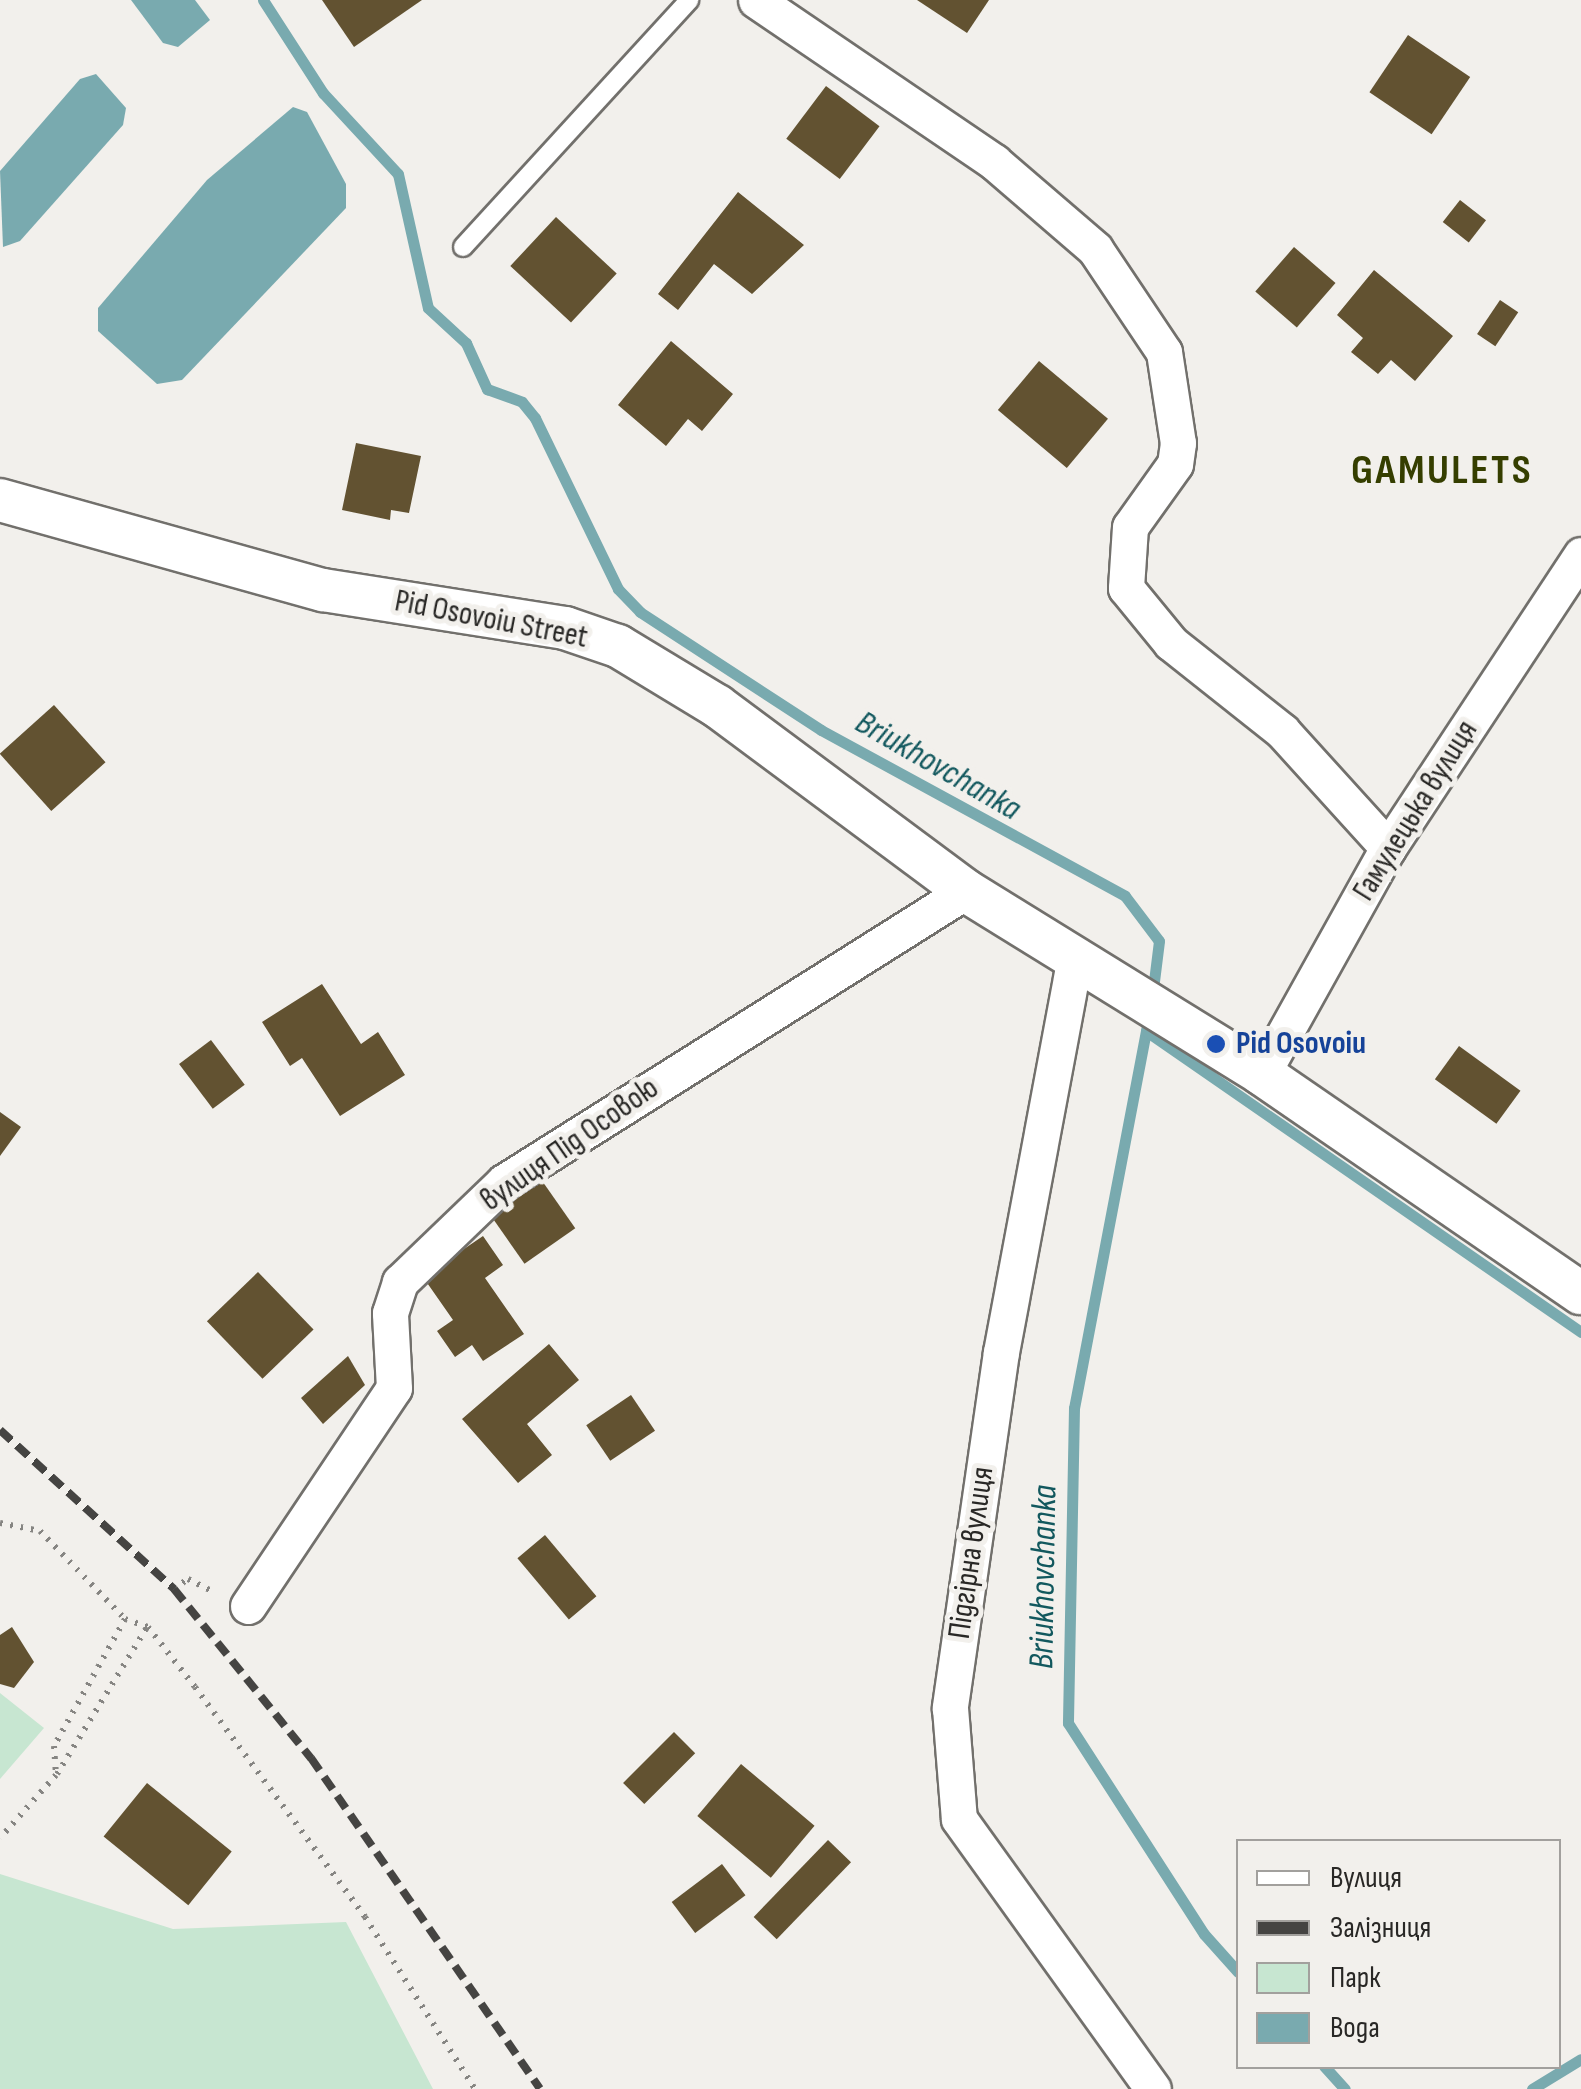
<!DOCTYPE html>
<meta charset="utf-8">
<style>
body{margin:0}
#map{position:relative;width:1581px;height:2089px;overflow:hidden;background:#f2f0ec;font-family:"Sofia Sans Condensed",sans-serif}
div>[style]{position:absolute}
[style*='--x']{left:calc(var(--x)*1px);top:calc(var(--y)*1px);width:calc(var(--w)*1px);rotate:calc(var(--a)*1deg)}
.green>*{inset:0;background:#c7e6d1}
.water>*{inset:0;background:#79aaaf}
.stream>*{height:11px;margin:-5.5px;padding:0 5.5px;transform-origin:5.5px;border-radius:5.5px;background:#79aaaf}
.building>*{inset:0;background:#625231;transform-origin:0 0}
.path>*{height:6px;margin-top:-3px;transform-origin:0;background:repeating-linear-gradient(90deg,#868582 0 2.5px,transparent 0 10.5px)}
.roads{filter:drop-shadow(2px 0 #72706c) drop-shadow(-2px 0 #72706c) drop-shadow(0 2px #72706c) drop-shadow(0 -2px #72706c)}
.service>*{height:18px;margin:-9px;padding:0 9px;transform-origin:9px;border-radius:9px;background:#fff}
.minor>*{height:35px;margin:-17.5px;padding:0 17.5px;transform-origin:17.5px;border-radius:17.5px;background:#fff}
.tertiary>*{height:42px;margin:-21px;padding:0 21px;transform-origin:21px;border-radius:21px;background:#fff}
.rail>*{height:8px;margin-top:-4px;transform-origin:0;background:repeating-linear-gradient(90deg,#454442 0 15px,transparent 0 23px)}
.dots>*{width:28px;height:28px;translate:-50% -50%;box-sizing:border-box;border:5px solid #f2f0ec;border-radius:50%}
span{translate:-50% -50%;white-space:nowrap;text-align:center;line-height:1.15;-webkit-text-stroke:10px #f2f0ec;paint-order:stroke}
.street-label{font-size:32px;color:#292826}
.transit-label{font-size:32px;color:#164399;font-weight:700}
.left{translate:0 -50%;text-align:left}
.water-label{font-size:35px;color:#12585e;font-style:italic}
.district-label{font-size:42px;color:#353e00;font-weight:700;letter-spacing:2.5px}
.legend{position:absolute;left:1236px;top:1839px;width:325px;height:230px;box-sizing:border-box;background:#f2f0ec;border:2px solid #a2a09d;margin:0;padding:12px 18px;list-style:none;font-size:30px;color:#292826}
.legend li{display:flex;align-items:center;gap:20px;height:50px}
.legend b{width:50px;border:2px solid #a2a09d}
</style>
<div id="map">
<div class="green">
<div style="clip-path:polygon(0 1693px,44px 1728px,0 1779px)"></div>
<div style="clip-path:polygon(0 1874px,173px 1929px,346px 1922px,433px 2089px,0 2089px)"></div>
</div>
<div class="water">
<div style="clip-path:polygon(131px 0,195px 0,210px 20px,178px 47px,163px 43px)"></div>
<div style="clip-path:polygon(96px 74px,126px 108px,123px 125px,20px 241px,3px 247px,0 171px,80px 79px)"></div>
<div style="clip-path:polygon(293px 107px,307px 112px,346px 184px,346px 208px,182px 380px,157px 384px,98px 331px,98px 308px,207px 180px)"></div>
</div>
<div class="stream">
<div style="--x:263;--y:0;--w:111;--a:57.2"></div>
<div style="--x:323;--y:93;--w:110;--a:47.2"></div>
<div style="--x:398;--y:174;--w:137;--a:77.4"></div>
<div style="--x:428;--y:308;--w:52;--a:42.6"></div>
<div style="--x:466;--y:343;--w:51;--a:65.5"></div>
<div style="--x:487;--y:389;--w:37;--a:20"></div>
<div style="--x:522;--y:402;--w:21;--a:51"></div>
<div style="--x:535;--y:418;--w:190;--a:64.1"></div>
<div style="--x:618;--y:589;--w:32;--a:46"></div>
<div style="--x:640;--y:612;--w:216;--a:33.1"></div>
<div style="--x:821;--y:730;--w:346;--a:28.6"></div>
<div style="--x:1125;--y:896;--w:56;--a:52.9"></div>
<div style="--x:1159;--y:941;--w:56;--a:97.1"></div>
<div style="--x:1149;--y:1015;--w:400;--a:100.8"></div>
<div style="--x:1074;--y:1408;--w:315;--a:91.1"></div>
<div style="--x:1068;--y:1723;--w:251;--a:57.2"></div>
<div style="--x:1204;--y:1934;--w:51;--a:48.2"></div>
<div style="--x:1146;--y:1031;--w:529;--a:34.68"></div>
<div style="--x:1324;--y:2066;--w:31;--a:48"></div>
<div style="--x:1532;--y:2089;--w:57;--a:-31.5"></div>
</div>
<div class="building">
<div style="clip-path:polygon(322px 0,422px 0,354px 47px)"></div>
<div style="clip-path:polygon(917px 0,989px 0,967px 33px)"></div>
<div style="left:1408px;top:35px;width:75px;height:69px;rotate:34deg"></div>
<div style="left:826px;top:86px;width:67px;height:66px;rotate:37deg"></div>
<div style="clip-path:polygon(738px 192px,804px 245px,752px 294px,714px 264px,678px 310px,658px 294px)"></div>
<div style="left:1460px;top:200px;width:33px;height:28px;rotate:38deg"></div>
<div style="left:556px;top:217px;width:83px;height:67px;rotate:43deg"></div>
<div style="left:1294px;top:247px;width:55px;height:59px;rotate:41deg"></div>
<div style="clip-path:polygon(1374px 270px,1453px 336px,1415px 381px,1391px 360px,1378px 374px,1351px 352px,1363px 338px,1337px 315px)"></div>
<div style="left:1500px;top:300px;width:22px;height:41px;rotate:34deg"></div>
<div style="clip-path:polygon(671px 341px,733px 394px,702px 431px,688px 419px,666px 446px,618px 405px)"></div>
<div style="left:1039px;top:361px;width:90px;height:64px;rotate:40deg"></div>
<div style="clip-path:polygon(356px 443px,421px 456px,409px 513px,391px 510px,390px 520px,342px 510px)"></div>
<div style="left:54px;top:705px;width:77px;height:73px;rotate:48deg"></div>
<div style="clip-path:polygon(322px 984px,361px 1044px,378px 1032px,405px 1075px,340px 1116px,302px 1058px,290px 1066px,262px 1022px)"></div>
<div style="left:211px;top:1040px;width:56px;height:40px;rotate:53deg"></div>
<div style="left:1459px;top:1046px;width:76px;height:41px;rotate:36deg"></div>
<div style="clip-path:polygon(0 1112px,21px 1127px,0 1156px)"></div>
<div style="left:538px;top:1175px;width:65px;height:62px;rotate:55deg"></div>
<div style="clip-path:polygon(483px 1236px,503px 1265px,485px 1278px,524px 1334px,483px 1361px,472px 1345px,455px 1357px,437px 1331px,453px 1320px,423px 1277px)"></div>
<div style="left:258px;top:1272px;width:80px;height:71px;rotate:46deg"></div>
<div style="clip-path:polygon(549px 1344px,579px 1380px,527px 1424px,552px 1455px,518px 1483px,462px 1419px)"></div>
<div style="clip-path:polygon(348px 1356px,365px 1385px,323px 1424px,301px 1398px)"></div>
<div style="left:631px;top:1395px;width:43px;height:54px;rotate:56deg"></div>
<div style="left:545px;top:1535px;width:80px;height:36px;rotate:50deg"></div>
<div style="clip-path:polygon(12px 1627px,34px 1662px,14px 1688px,0 1684px,0 1635px)"></div>
<div style="left:674px;top:1732px;width:30px;height:72px;rotate:45deg"></div>
<div style="left:741px;top:1764px;width:96px;height:68px;rotate:40deg"></div>
<div style="left:147px;top:1783px;width:109px;height:69px;rotate:39deg"></div>
<div style="left:828px;top:1840px;width:32px;height:107px;rotate:44deg"></div>
<div style="left:722px;top:1864px;width:39px;height:63px;rotate:53deg"></div>
</div>
<div class="path">
<div style="--x:0;--y:1523;--w:41;--a:11.3"></div>
<div style="--x:40;--y:1531;--w:122;--a:46"></div>
<div style="--x:125;--y:1619;--w:145;--a:119.2"></div>
<div style="--x:54;--y:1746;--w:29;--a:86"></div>
<div style="--x:56;--y:1775;--w:84;--a:131.6"></div>
<div style="--x:174;--y:1589;--w:17;--a:-36"></div>
<div style="--x:188;--y:1579;--w:29;--a:27"></div>
<div style="--x:125;--y:1619;--w:24;--a:19"></div>
<div style="--x:148;--y:1627;--w:76;--a:51.9"></div>
<div style="--x:195;--y:1687;--w:286;--a:53.5"></div>
<div style="--x:365;--y:1917;--w:204;--a:57.4"></div>
<div style="--x:57;--y:1774;--w:172;--a:-58.5"></div>
</div>
<div class="roads">
<div class="service">
<div style="--x:463;--y:247;--w:335;--a:-47.5"></div>
</div>
<div class="minor">
<div style="--x:756;--y:0;--w:288;--a:34.2"></div>
<div style="--x:994;--y:162;--w:133;--a:40.7"></div>
<div style="--x:1095;--y:249;--w:124;--a:56.2"></div>
<div style="--x:1164;--y:352;--w:92;--a:81.3"></div>
<div style="--x:1178;--y:443;--w:21;--a:98"></div>
<div style="--x:1175;--y:464;--w:77;--a:125.5"></div>
<div style="--x:1130;--y:527;--w:61;--a:93.8"></div>
<div style="--x:1126;--y:588;--w:71;--a:50.7"></div>
<div style="--x:1171;--y:643;--w:142;--a:38.4"></div>
<div style="--x:1282;--y:731;--w:158;--a:47.8"></div>
<div style="--x:1074;--y:962;--w:397;--a:100.6"></div>
<div style="--x:1001;--y:1352;--w:360;--a:98.2"></div>
<div style="--x:950;--y:1708;--w:111;--a:85.4"></div>
<div style="--x:959;--y:1819;--w:332;--a:54.3"></div>
<div style="--x:1262;--y:1074;--w:259;--a:-60.9"></div>
<div style="--x:1388;--y:848;--w:351;--a:-56.6"></div>
<div style="--x:248;--y:1606;--w:262;--a:-56.2"></div>
<div style="--x:394;--y:1388;--w:75;--a:-93.1"></div>
<div style="--x:390;--y:1313;--w:33;--a:-72"></div>
<div style="--x:400;--y:1282;--w:144;--a:-43.9"></div>
<div style="--x:504;--y:1182;--w:546;--a:-32.21"></div>
</div>
<div class="tertiary">
<div style="--x:0;--y:500;--w:335;--a:15.6"></div>
<div style="--x:323;--y:590;--w:245;--a:8.9"></div>
<div style="--x:565;--y:628;--w:56;--a:18.8"></div>
<div style="--x:618;--y:646;--w:116;--a:31.2"></div>
<div style="--x:717;--y:706;--w:310;--a:36.6"></div>
<div style="--x:966;--y:891;--w:348;--a:31.7"></div>
<div style="--x:1262;--y:1074;--w:387;--a:34.5"></div>
</div>
</div>
<div class="rail">
<div style="--x:0;--y:1430;--w:236;--a:42.4"></div>
<div style="--x:174;--y:1589;--w:218;--a:51"></div>
<div style="--x:311;--y:1758;--w:402;--a:55.3"></div>
</div>
<div class="dots">
<div style="left:1216px;top:1044px;background:#1a4fb4"></div>
</div>
<div class="street-label">
<span style="left:491px;top:620px;rotate:11deg">Pid Osovoiu Street</span>
<span style="left:1416px;top:811px;rotate:-58deg">Гамулецька вулиця</span>
<span style="left:570px;top:1145px;rotate:-35deg">вулиця Під Осовою</span>
<span style="left:972px;top:1553px;rotate:-82deg">Підгірна вулиця</span>
</div>
<div class="transit-label">
<span class="left" style="left:1236px;top:1044px">Pid Osovoiu</span>
</div>
<div class="water-label">
<span style="left:938px;top:766px;rotate:30deg">Briukhovchanka</span>
<span style="left:1044px;top:1577px;rotate:-89deg">Briukhovchanka</span>
</div>
<div class="district-label">
<span style="left:1442px;top:471px">GAMULETS</span>
</div>
<ul class="legend">
<li><b style="height:12px;background:#fff"></b>Вулиця</li>
<li><b style="height:12px;background:#454442"></b>Залізниця</li>
<li><b style="height:28px;background:#c7e6d1"></b>Парк</li>
<li><b style="height:28px;background:#79aaaf"></b>Вода</li>
</ul>
</div>
